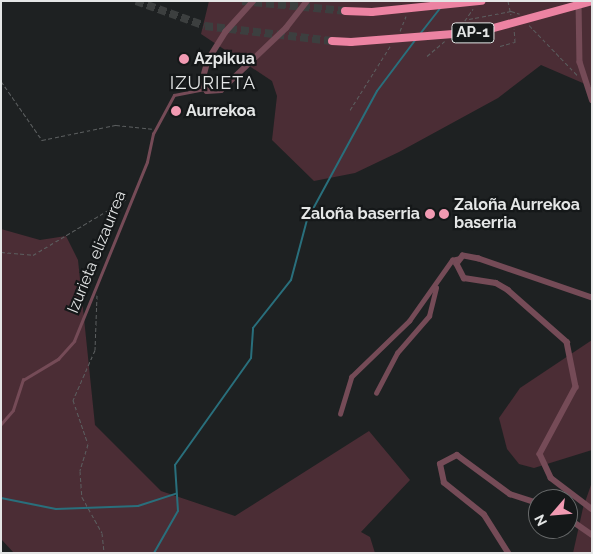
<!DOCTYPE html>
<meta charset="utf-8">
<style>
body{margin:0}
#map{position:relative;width:593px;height:554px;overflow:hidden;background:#1e2122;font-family:Raleway,sans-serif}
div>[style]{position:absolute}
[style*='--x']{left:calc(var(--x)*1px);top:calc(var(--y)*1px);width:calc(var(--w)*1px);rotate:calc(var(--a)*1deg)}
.green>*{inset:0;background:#4b2d35}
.stream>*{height:2px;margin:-1px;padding:0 1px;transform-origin:1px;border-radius:1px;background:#296f7c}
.motorway-tunnel>*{height:8px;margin-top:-4px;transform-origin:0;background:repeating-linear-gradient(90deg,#3c3f3f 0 8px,transparent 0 12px)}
.path>*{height:1px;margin-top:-0.5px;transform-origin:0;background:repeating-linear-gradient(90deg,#5b5e5f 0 4px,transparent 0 6.5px)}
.service>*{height:2.5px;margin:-1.25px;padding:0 1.25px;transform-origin:1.25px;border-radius:1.25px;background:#754b57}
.minor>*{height:4.5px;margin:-2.25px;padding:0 2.25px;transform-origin:2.25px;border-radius:2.25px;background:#754b57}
.tertiary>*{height:5.5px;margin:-2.75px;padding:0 2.75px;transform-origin:2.75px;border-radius:2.75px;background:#754b57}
.motorway>*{height:8px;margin:-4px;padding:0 4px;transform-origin:4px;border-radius:4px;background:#ec83a2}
.motorway-bridge>*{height:8px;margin:-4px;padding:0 4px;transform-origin:4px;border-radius:4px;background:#ec83a2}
.dots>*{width:14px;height:14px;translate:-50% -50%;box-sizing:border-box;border:2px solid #151819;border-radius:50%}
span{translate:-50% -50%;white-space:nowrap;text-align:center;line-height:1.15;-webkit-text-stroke:4.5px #151819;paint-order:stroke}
.shield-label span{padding:1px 4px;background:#151819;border:1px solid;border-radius:4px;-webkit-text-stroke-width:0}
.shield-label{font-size:15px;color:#e4e6e6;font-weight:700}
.poi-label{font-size:16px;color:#e4e6e6;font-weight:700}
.left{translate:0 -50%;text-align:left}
.right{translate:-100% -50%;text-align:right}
.street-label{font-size:16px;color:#e4e6e6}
.neighbourhood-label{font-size:18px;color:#e4e6e6;letter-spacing:1px}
.frame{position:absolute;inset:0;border:2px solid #e4e6e6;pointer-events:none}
.north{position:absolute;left:528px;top:489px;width:50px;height:50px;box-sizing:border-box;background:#151819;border:1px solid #686a6b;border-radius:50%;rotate:243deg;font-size:14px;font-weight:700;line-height:20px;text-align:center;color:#e4e6e6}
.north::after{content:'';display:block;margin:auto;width:18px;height:22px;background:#f19ab2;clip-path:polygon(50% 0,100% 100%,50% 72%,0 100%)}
</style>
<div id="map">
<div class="green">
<div style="clip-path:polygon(209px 1px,592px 1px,592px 87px,541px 65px,498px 98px,399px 152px,355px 173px,314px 181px,272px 140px,277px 96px,272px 81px,201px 34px)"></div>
<div style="clip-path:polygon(1px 229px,40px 240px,66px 236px,78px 260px,95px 425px,161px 491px,235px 516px,369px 431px,410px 480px,361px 532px,370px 537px,375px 553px,14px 553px,1px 539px)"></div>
<div style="clip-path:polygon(592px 340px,592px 450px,534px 468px,519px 464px,507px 449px,499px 418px,520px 388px)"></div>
<div style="clip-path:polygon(592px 482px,592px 553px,573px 553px,583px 508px)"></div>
</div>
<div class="stream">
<div style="--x:420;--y:34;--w:33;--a:-52"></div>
<div style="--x:1;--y:498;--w:56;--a:11.3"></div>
<div style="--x:56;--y:509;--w:82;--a:-2.1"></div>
<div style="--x:138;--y:506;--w:40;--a:-18"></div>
<div style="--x:154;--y:553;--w:48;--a:-60.3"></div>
<div style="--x:178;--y:511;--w:46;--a:-93.7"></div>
<div style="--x:175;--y:465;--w:131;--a:-54.6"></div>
<div style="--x:251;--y:358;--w:30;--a:-86"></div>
<div style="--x:253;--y:328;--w:61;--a:-51.6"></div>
<div style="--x:291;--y:280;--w:62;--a:-75.1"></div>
<div style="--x:307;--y:220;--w:147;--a:-61.5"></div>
<div style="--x:377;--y:91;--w:65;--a:-53.1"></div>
</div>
<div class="motorway-tunnel">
<div style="--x:136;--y:1;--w:73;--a:19.9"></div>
<div style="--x:205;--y:26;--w:128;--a:6.7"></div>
<div style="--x:242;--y:1;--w:103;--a:5.5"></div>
</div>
<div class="path">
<div style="--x:508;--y:1;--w:14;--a:78"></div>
<div style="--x:469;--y:19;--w:43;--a:-10.8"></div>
<div style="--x:511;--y:11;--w:9;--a:18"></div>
<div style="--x:529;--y:25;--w:71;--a:46.1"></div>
<div style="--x:461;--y:26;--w:21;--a:-55"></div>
<div style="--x:400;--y:31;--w:16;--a:-68"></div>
<div style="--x:500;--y:46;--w:16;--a:-15"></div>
<div style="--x:515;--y:42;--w:13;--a:-94"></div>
<div style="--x:427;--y:56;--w:23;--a:-40"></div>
<div style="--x:1;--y:81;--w:72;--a:55.2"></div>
<div style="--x:42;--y:140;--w:76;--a:-11.5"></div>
<div style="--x:116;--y:125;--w:36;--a:6"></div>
<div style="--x:350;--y:110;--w:77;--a:-57.8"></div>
<div style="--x:1;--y:252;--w:32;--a:5"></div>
<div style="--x:33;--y:255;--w:109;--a:-30.8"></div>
<div style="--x:97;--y:295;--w:55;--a:92.1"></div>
<div style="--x:95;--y:350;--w:55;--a:113.7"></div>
<div style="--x:73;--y:400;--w:46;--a:71.2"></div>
<div style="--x:88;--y:444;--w:28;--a:107"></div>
<div style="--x:80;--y:471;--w:26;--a:86"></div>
<div style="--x:82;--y:497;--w:41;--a:60.9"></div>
<div style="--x:102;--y:533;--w:20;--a:84"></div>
</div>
<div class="service">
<div style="--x:1;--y:424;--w:18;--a:-49"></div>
<div style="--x:13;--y:410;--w:32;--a:-72"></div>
<div style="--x:23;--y:380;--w:41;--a:-31"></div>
<div style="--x:58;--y:359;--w:24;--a:-48"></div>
<div style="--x:74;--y:341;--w:193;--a:-67.8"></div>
<div style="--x:147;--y:162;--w:29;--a:-78"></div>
<div style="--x:153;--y:134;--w:44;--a:-61.7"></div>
<div style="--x:174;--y:95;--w:32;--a:-11"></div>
</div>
<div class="minor">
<div style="--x:376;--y:393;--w:45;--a:-62.3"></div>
<div style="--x:397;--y:353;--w:49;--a:-49.1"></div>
<div style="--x:429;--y:316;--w:29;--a:-76"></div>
<div style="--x:340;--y:414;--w:39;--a:-73"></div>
<div style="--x:351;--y:377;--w:81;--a:-44"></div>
<div style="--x:409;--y:321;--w:75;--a:-54.8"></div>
<div style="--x:452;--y:260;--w:8;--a:-14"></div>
</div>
<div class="tertiary">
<div style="--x:254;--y:1;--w:42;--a:132.1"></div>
<div style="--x:226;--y:32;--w:34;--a:122"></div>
<div style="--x:208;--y:61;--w:23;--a:105"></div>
<div style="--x:202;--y:83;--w:9;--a:58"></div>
<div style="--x:207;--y:91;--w:14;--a:-4"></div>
<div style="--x:221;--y:90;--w:90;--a:-43.6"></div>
<div style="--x:286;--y:28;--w:34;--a:-52"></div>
<div style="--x:579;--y:1;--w:61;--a:89.1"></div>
<div style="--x:580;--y:62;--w:40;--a:72"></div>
<div style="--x:592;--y:298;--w:120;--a:-161"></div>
<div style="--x:479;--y:259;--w:16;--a:-169"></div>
<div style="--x:463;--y:256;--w:10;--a:127"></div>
<div style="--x:457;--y:264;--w:16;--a:63"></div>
<div style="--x:464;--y:278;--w:32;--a:9"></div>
<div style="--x:496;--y:283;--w:14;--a:30"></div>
<div style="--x:508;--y:290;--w:79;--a:41.4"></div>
<div style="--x:567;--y:342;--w:46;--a:78.7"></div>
<div style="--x:576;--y:387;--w:76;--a:118.2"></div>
<div style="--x:540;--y:454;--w:26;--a:65"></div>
<div style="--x:551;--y:478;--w:51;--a:37.1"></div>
<div style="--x:568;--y:518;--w:29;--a:35"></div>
<div style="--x:508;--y:553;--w:45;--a:-122.3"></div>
<div style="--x:484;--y:515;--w:51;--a:-141.3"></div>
<div style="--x:444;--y:483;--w:19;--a:-102"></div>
<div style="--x:440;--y:464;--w:19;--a:-28"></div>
<div style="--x:457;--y:455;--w:66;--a:36.3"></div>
<div style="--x:510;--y:494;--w:29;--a:18"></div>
</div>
<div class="motorway">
<div style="--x:345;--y:11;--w:27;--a:2"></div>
<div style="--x:332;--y:41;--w:19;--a:3"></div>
</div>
<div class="motorway-bridge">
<div style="--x:372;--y:12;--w:110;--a:-5.8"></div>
<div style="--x:351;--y:42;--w:128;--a:-4.5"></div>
<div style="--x:479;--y:32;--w:117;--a:-15.3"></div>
</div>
<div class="dots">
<div style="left:184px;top:59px;background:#f19ab2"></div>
<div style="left:176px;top:111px;background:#f19ab2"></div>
<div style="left:430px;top:214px;background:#f19ab2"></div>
<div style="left:444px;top:214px;background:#f19ab2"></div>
</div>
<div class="shield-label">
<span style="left:473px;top:33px">AP-1</span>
</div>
<div class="poi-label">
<span class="left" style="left:194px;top:59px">Azpikua</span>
<span class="left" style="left:186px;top:111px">Aurrekoa</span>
<span class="left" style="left:454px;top:214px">Zaloña Aurrekoa<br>baserria</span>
<span class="right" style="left:420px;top:214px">Zaloña baserria</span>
</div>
<div class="street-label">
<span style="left:97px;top:252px;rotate:-68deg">Izurieta elizaurrea</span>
</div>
<div class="neighbourhood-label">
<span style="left:213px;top:83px">IZURIETA</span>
</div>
<div class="frame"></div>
<div class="north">N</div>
</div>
